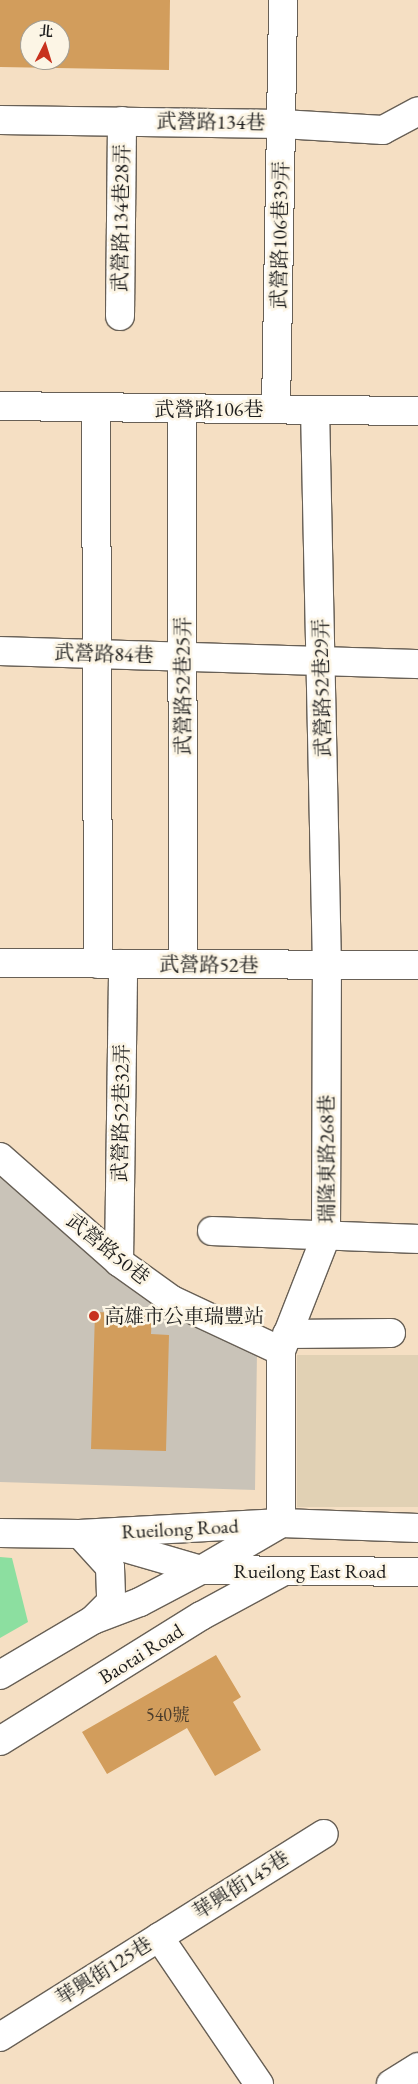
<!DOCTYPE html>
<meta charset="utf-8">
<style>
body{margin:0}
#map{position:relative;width:418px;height:2084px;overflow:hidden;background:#f5dfc3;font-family:"EB Garamond","Noto Serif TC",serif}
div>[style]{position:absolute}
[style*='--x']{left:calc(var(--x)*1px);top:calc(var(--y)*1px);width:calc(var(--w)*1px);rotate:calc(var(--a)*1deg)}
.built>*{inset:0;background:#e1d1b4;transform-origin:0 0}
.industrial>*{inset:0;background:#c9c3b8}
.green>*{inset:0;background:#8cdfa0}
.building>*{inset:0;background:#d29d5c}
.roads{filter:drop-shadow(1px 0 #686056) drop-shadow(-1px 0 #686056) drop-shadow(0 1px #686056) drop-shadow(0 -1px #686056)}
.minor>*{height:28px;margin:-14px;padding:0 14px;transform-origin:14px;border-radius:14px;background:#fff}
.dots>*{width:14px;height:14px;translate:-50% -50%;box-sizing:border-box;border:2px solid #fcf5e5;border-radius:50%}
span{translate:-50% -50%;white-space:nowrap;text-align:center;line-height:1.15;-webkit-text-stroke:5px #fcf5e5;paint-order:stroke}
.number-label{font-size:18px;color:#4a3c2c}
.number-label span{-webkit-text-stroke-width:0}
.street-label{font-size:20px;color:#1c1c1c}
.poi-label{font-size:20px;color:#1c1c1c}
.left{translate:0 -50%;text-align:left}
.north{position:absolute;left:20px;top:20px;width:50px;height:50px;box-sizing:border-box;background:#fcf5e5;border:1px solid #a29e95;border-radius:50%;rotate:5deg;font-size:14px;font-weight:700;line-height:20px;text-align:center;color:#1c1c1c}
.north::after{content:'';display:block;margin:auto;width:18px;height:22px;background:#c8321e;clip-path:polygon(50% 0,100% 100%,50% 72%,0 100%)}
</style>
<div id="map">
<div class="built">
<div style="left:418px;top:1355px;width:152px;height:121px;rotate:90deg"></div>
</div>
<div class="industrial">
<div style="clip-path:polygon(0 1174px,121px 1281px,257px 1352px,255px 1490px,0 1482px)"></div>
</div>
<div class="green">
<div style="clip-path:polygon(0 1557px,12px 1558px,28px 1622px,0 1638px)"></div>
</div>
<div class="building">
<div style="clip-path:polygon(evenodd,0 0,170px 0,169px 70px,0 67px,0 0,30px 30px,60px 30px,60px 60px,30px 60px,30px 30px)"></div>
<div style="clip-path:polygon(95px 1312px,152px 1314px,151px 1334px,169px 1335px,166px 1451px,91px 1449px)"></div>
<div style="clip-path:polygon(216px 1655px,241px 1697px,233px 1702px,261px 1750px,215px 1776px,187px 1728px,107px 1774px,82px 1732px)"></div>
</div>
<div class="roads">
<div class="minor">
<div style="--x:0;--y:120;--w:282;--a:0.8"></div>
<div style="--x:282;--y:124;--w:101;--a:3.4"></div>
<div style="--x:383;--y:130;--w:40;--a:-28"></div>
<div style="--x:120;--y:316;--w:195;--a:-89.4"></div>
<div style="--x:0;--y:406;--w:418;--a:0.7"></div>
<div style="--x:96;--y:407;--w:557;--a:89.79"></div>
<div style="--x:182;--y:409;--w:555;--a:89.9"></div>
<div style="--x:276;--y:409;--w:409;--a:-89"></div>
<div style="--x:0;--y:651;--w:418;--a:1.8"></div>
<div style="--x:0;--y:963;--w:418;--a:0.3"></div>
<div style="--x:0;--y:1157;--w:159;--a:41.4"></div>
<div style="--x:119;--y:1262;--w:65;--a:35.6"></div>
<div style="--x:172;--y:1300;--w:120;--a:25.1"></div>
<div style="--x:212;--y:1231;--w:206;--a:2.2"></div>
<div style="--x:119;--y:1262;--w:298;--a:-89.2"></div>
<div style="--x:287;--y:1334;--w:104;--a:-0.6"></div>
<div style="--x:281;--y:1523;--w:172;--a:-90"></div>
<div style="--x:281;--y:1351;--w:123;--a:-68.6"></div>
<div style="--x:326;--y:1236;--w:269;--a:-89.8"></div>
<div style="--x:327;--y:967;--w:557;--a:-91.23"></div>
<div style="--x:0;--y:1533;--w:79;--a:0.7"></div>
<div style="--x:79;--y:1534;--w:202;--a:-3.1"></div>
<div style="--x:281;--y:1523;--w:137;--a:2.1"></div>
<div style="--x:81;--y:1535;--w:43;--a:47.8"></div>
<div style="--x:110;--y:1567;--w:35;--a:88"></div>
<div style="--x:111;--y:1602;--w:25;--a:135"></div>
<div style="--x:98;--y:1540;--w:107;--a:16.2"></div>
<div style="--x:201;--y:1570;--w:217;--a:0.5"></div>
<div style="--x:0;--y:1675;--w:108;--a:-30.6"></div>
<div style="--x:93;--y:1620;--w:50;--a:-21"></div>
<div style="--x:140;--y:1602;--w:69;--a:-27.7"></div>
<div style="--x:201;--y:1570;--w:89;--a:-30.3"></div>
<div style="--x:0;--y:1741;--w:237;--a:-31.9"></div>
<div style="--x:201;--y:1616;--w:92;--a:-28.5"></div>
<div style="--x:159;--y:1937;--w:178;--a:55.8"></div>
<div style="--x:0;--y:2037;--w:382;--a:-32.1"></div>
<div style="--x:391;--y:2084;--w:32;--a:-32"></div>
</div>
</div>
<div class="dots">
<div style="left:94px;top:1316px;background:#c8321e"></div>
</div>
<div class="number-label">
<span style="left:168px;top:1715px">540號</span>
</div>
<div class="street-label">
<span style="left:211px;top:122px;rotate:1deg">武營路134巷</span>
<span style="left:121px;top:218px;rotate:-89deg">武營路134巷28弄</span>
<span style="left:280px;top:235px;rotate:-89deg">武營路106巷39弄</span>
<span style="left:209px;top:409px">武營路106巷</span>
<span style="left:104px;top:654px;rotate:2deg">武營路84巷</span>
<span style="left:183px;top:686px;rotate:-90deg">武營路52巷25弄</span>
<span style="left:322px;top:688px;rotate:-91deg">武營路52巷29弄</span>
<span style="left:209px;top:965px;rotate:1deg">武營路52巷</span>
<span style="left:121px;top:1113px;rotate:-89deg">武營路52巷32弄</span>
<span style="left:327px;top:1159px;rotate:-90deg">瑞隆東路268巷</span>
<span style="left:108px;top:1249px;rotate:39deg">武營路50巷</span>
<span style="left:180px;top:1529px;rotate:-3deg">Rueilong Road</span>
<span style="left:310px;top:1571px">Rueilong East Road</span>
<span style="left:141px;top:1654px;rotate:-32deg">Baotai Road</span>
<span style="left:241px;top:1885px;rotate:-32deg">華興街145巷</span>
<span style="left:104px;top:1971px;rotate:-32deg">華興街125巷</span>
</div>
<div class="poi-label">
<span class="left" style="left:104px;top:1316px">高雄市公車瑞豐站</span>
</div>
<div class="north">北</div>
</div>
